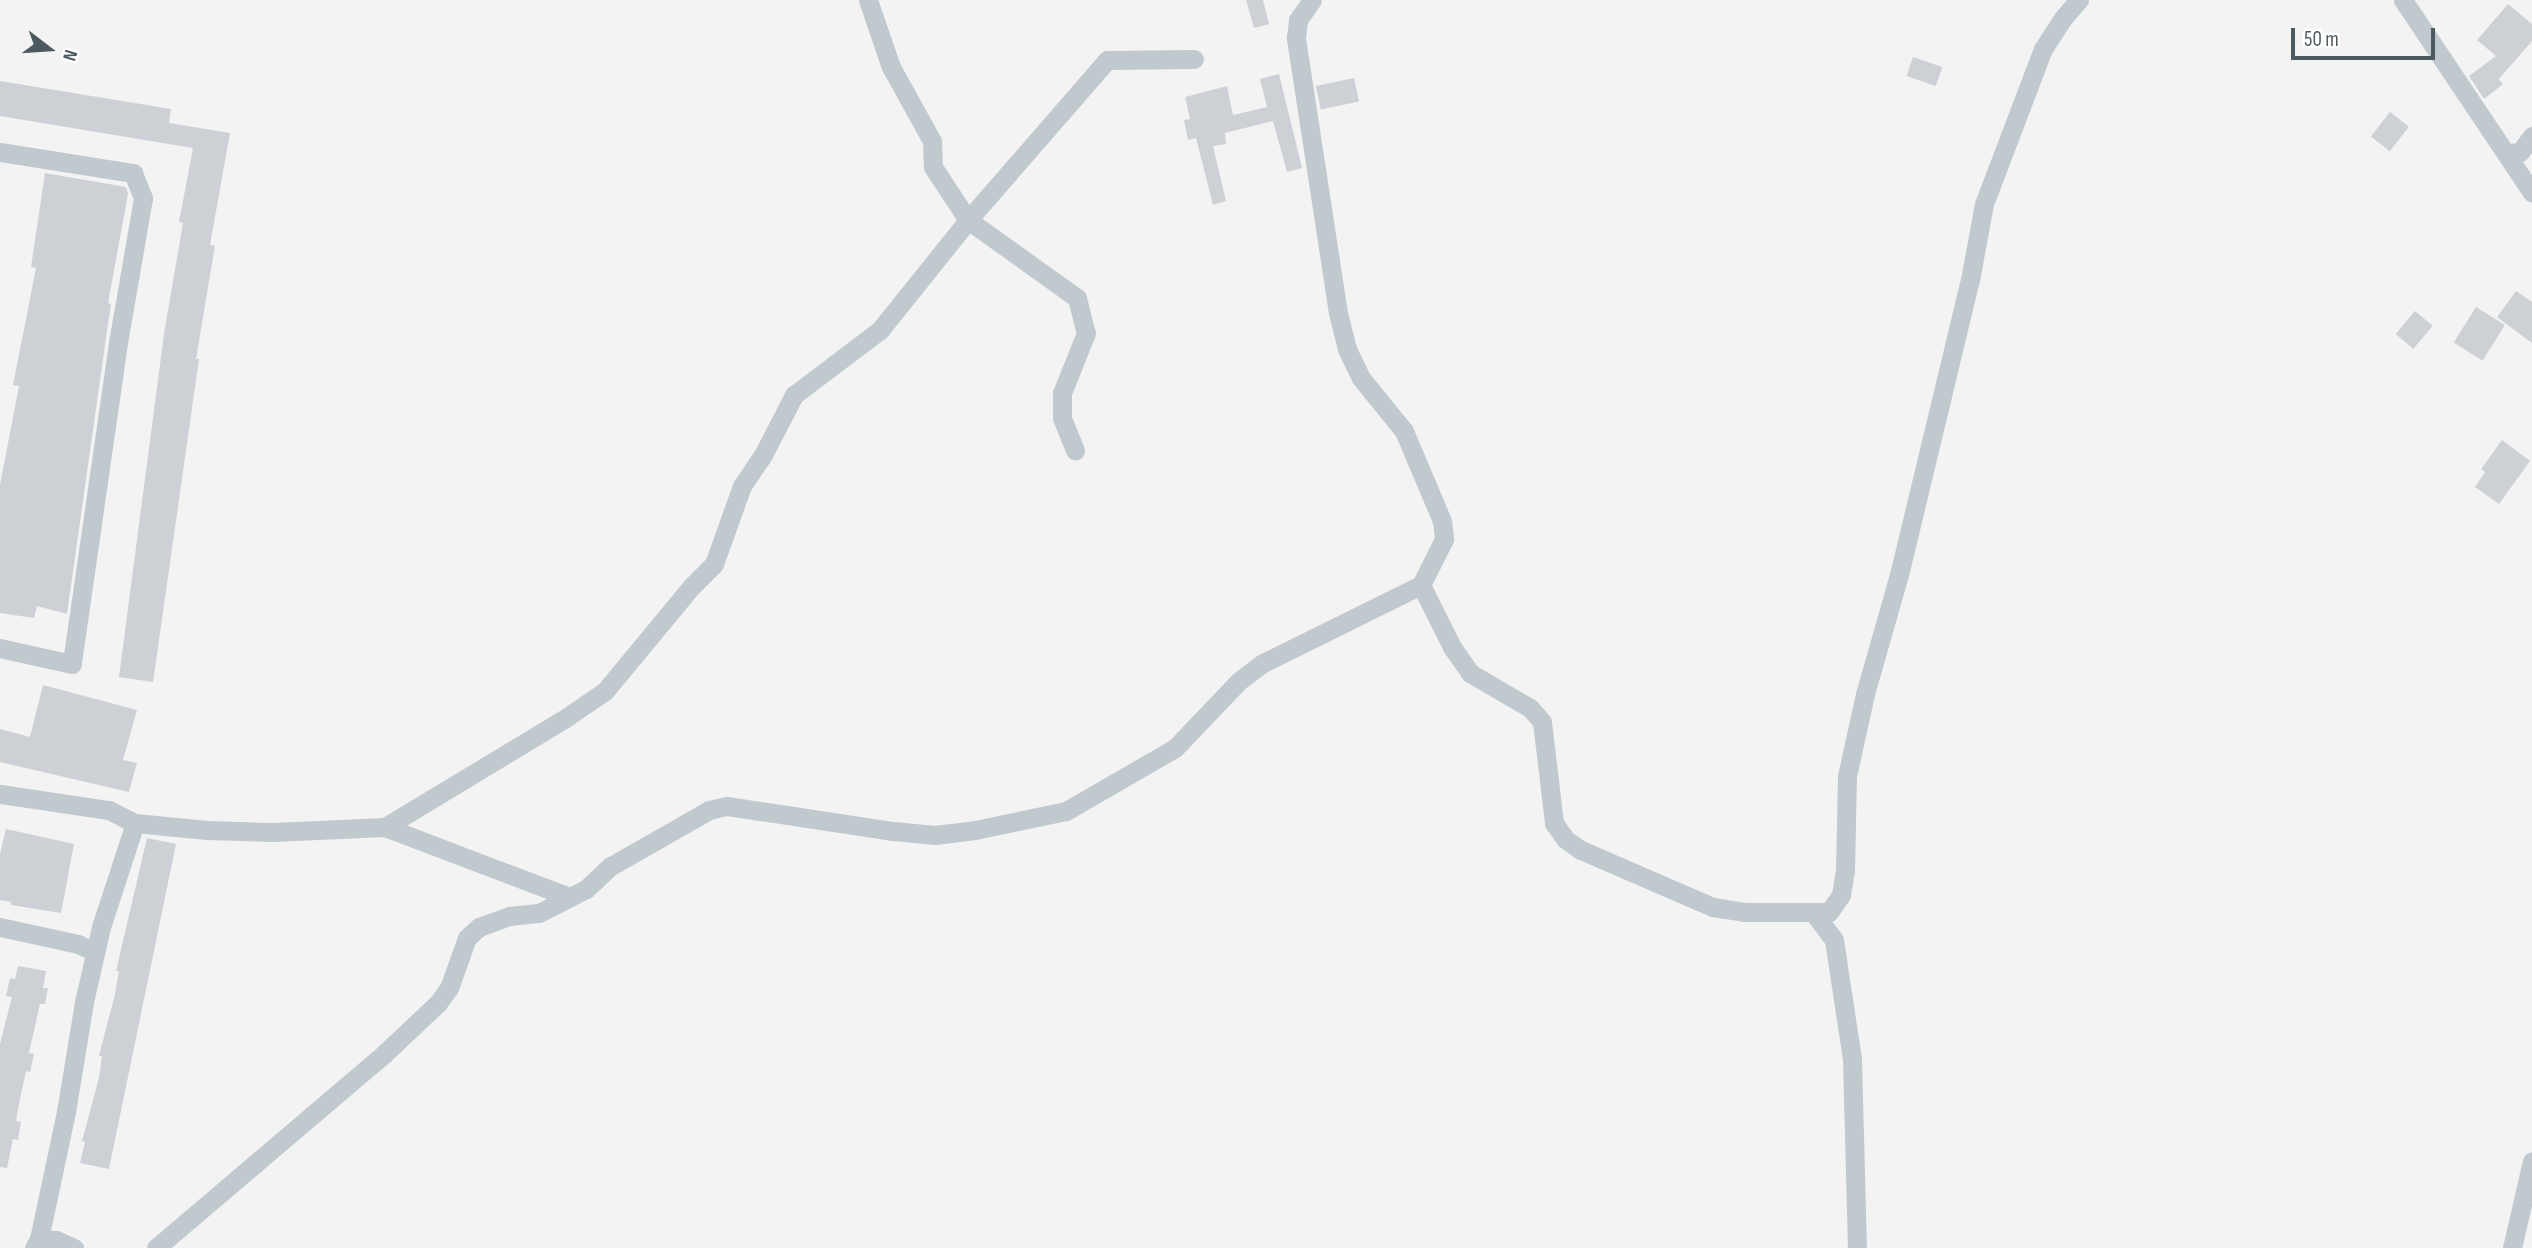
<!DOCTYPE html>
<style>
body{margin:0}
#map{position:relative;width:2532px;height:1248px;overflow:hidden;background:#f4f3f3;font-family:"Sofia Sans Condensed",sans-serif}
div>[style]{position:absolute}
[style*='--x']{left:calc(var(--x)*1px);top:calc(var(--y)*1px);width:calc(var(--w)*1px);rotate:calc(var(--a)*1deg)}
.building>*{inset:0;background:#cdd0d4;transform-origin:0 0}
.street>*{height:19px;margin:-9.5px;padding:0 9.5px;transform-origin:9.5px;border-radius:9.5px;background:#c0c9cd}
span{translate:-50% -50%;white-space:nowrap;text-align:center;line-height:1.15;-webkit-text-stroke:6px #fff;paint-order:stroke}
.north{position:absolute;left:14px;top:14px;width:70px;height:70px;-webkit-text-stroke:5px #fff;paint-order:stroke;rotate:107deg;font-size:19px;font-weight:700;line-height:28px;text-align:center;color:#4c595e}
.north::after{content:'';display:block;margin:auto;width:24px;height:32px;background:#4c595e;clip-path:polygon(50% 0,100% 100%,50% 72%,0 100%)}
.scale{position:absolute;left:2291px;top:28px;width:144px;height:32px;box-sizing:border-box;border:4px solid #4c595e;border-top:0;padding-left:9px;font-size:21px;line-height:24px;white-space:nowrap;color:#4c595e;-webkit-text-stroke:5px #fff;paint-order:stroke}
</style>
<div id="map">
<div class="building">
<div style="clip-path:polygon(1246px 0,1263px 0,1269px 24px,1254px 28px)"></div>
<div style="clip-path:polygon(2508px 4px,2532px 24px,2532px 41px,2499px 79px,2503px 84px,2484px 99px,2469px 76px,2496px 56px,2477px 40px)"></div>
<div style="left:1913px;top:57px;width:31px;height:20px;rotate:19deg"></div>
<div style="clip-path:polygon(1279px 74px,1302px 168px,1287px 172px,1273px 121px,1225px 133px,1226px 144px,1213px 146px,1226px 201px,1213px 205px,1196px 138px,1188px 140px,1184px 120px,1190px 119px,1185px 97px,1227px 86px,1233px 115px,1267px 107px,1260px 79px)"></div>
<div style="left:1354px;top:78px;width:24px;height:39px;rotate:78deg"></div>
<div style="clip-path:polygon(0 81px,171px 109px,169px 123px,230px 133px,210px 245px,215px 246px,196px 359px,199px 359px,153px 682px,119px 677px,164px 334px,183px 223px,179px 222px,193px 148px,0 116px)"></div>
<div style="left:2390px;top:112px;width:24px;height:31px;rotate:38deg"></div>
<div style="clip-path:polygon(45px 173px,126px 187px,128px 194px,108px 303px,111px 304px,105px 345px,67px 614px,37px 606px,34px 618px,0 613px,0 485px,19px 386px,13px 385px,36px 268px,31px 267px)"></div>
<div style="clip-path:polygon(2516px 291px,2532px 302px,2532px 343px,2497px 317px)"></div>
<div style="left:2476px;top:307px;width:34px;height:42px;rotate:32deg"></div>
<div style="left:2415px;top:311px;width:23px;height:30px;rotate:40deg"></div>
<div style="clip-path:polygon(2502px 440px,2530px 461px,2499px 504px,2475px 487px,2485px 472px,2481px 469px)"></div>
<div style="clip-path:polygon(43px 685px,137px 710px,123px 760px,137px 763px,129px 792px,0 762px,0 729px,30px 737px)"></div>
<div style="clip-path:polygon(6px 829px,74px 844px,61px 913px,11px 905px,11px 902px,0 900px,0 854px)"></div>
<div style="clip-path:polygon(147px 838px,176px 844px,109px 1169px,80px 1163px,85px 1142px,82px 1141px,99px 1078px,102px 1056px,99px 1056px,115px 994px,119px 971px,116px 971px)"></div>
<div style="clip-path:polygon(18px 966px,46px 971px,43px 988px,48px 988px,45px 1004px,40px 1004px,29px 1053px,34px 1054px,30px 1072px,26px 1071px,19px 1104px,16px 1121px,21px 1122px,18px 1140px,13px 1139px,7px 1168px,0 1167px,0 1044px,12px 997px,6px 996px,10px 978px,15px 979px)"></div>
</div>
<div class="street">
<div style="--x:868;--y:0;--w:71;--a:71.1"></div>
<div style="--x:891;--y:67;--w:85;--a:61"></div>
<div style="--x:932;--y:141;--w:26;--a:88"></div>
<div style="--x:933;--y:167;--w:64;--a:56.6"></div>
<div style="--x:968;--y:220;--w:134;--a:35.6"></div>
<div style="--x:1077;--y:298;--w:36;--a:76"></div>
<div style="--x:1086;--y:333;--w:65;--a:111.8"></div>
<div style="--x:1062;--y:393;--w:25;--a:90"></div>
<div style="--x:1062;--y:418;--w:35;--a:68"></div>
<div style="--x:2403;--y:0;--w:232;--a:56.2"></div>
<div style="--x:0;--y:152;--w:135;--a:9"></div>
<div style="--x:133;--y:173;--w:27;--a:68"></div>
<div style="--x:143;--y:198;--w:147;--a:99.8"></div>
<div style="--x:118;--y:343;--w:324;--a:98.2"></div>
<div style="--x:72;--y:664;--w:74;--a:-167.5"></div>
<div style="--x:2508;--y:153;--w:12;--a:-5"></div>
<div style="--x:2520;--y:152;--w:20;--a:-53"></div>
<div style="--x:1421;--y:585;--w:69;--a:63.4"></div>
<div style="--x:1452;--y:647;--w:32;--a:55"></div>
<div style="--x:1470;--y:673;--w:69;--a:30.3"></div>
<div style="--x:1530;--y:708;--w:18;--a:49"></div>
<div style="--x:1542;--y:722;--w:102;--a:83.2"></div>
<div style="--x:1554;--y:823;--w:19;--a:55"></div>
<div style="--x:1565;--y:839;--w:19;--a:35"></div>
<div style="--x:1581;--y:850;--w:144;--a:23.4"></div>
<div style="--x:1713;--y:907;--w:31;--a:9"></div>
<div style="--x:1744;--y:912;--w:85;--a:0"></div>
<div style="--x:1829;--y:912;--w:21;--a:-55"></div>
<div style="--x:1841;--y:895;--w:24;--a:-81"></div>
<div style="--x:1845;--y:871;--w:95;--a:-88.8"></div>
<div style="--x:1847;--y:776;--w:84;--a:-77.6"></div>
<div style="--x:1865;--y:694;--w:124;--a:-74.1"></div>
<div style="--x:1899;--y:575;--w:303;--a:-76.5"></div>
<div style="--x:1970;--y:280;--w:77;--a:-79.6"></div>
<div style="--x:1984;--y:204;--w:166;--a:-69.2"></div>
<div style="--x:2043;--y:49;--w:38;--a:-57"></div>
<div style="--x:2064;--y:17;--w:23;--a:-49"></div>
<div style="--x:0;--y:794;--w:110;--a:8.4"></div>
<div style="--x:109;--y:810;--w:29;--a:27"></div>
<div style="--x:135;--y:823;--w:72;--a:5.6"></div>
<div style="--x:207;--y:830;--w:66;--a:1.7"></div>
<div style="--x:273;--y:832;--w:112;--a:-2.6"></div>
<div style="--x:385;--y:827;--w:213;--a:-31.1"></div>
<div style="--x:567;--y:717;--w:46;--a:-34.4"></div>
<div style="--x:605;--y:691;--w:136;--a:-50.4"></div>
<div style="--x:692;--y:586;--w:31;--a:-45"></div>
<div style="--x:714;--y:564;--w:83;--a:-70.3"></div>
<div style="--x:742;--y:486;--w:37;--a:-56"></div>
<div style="--x:763;--y:455;--w:68;--a:-62.7"></div>
<div style="--x:794;--y:395;--w:108;--a:-37.1"></div>
<div style="--x:880;--y:330;--w:141;--a:-51.3"></div>
<div style="--x:968;--y:220;--w:212;--a:-49"></div>
<div style="--x:1107;--y:60;--w:87;--a:-0.7"></div>
<div style="--x:385;--y:827;--w:195;--a:20.8"></div>
<div style="--x:1813;--y:912;--w:35;--a:53"></div>
<div style="--x:1834;--y:940;--w:120;--a:81.4"></div>
<div style="--x:1852;--y:1059;--w:189;--a:88.5"></div>
<div style="--x:0;--y:927;--w:80;--a:12.3"></div>
<div style="--x:78;--y:944;--w:19;--a:25"></div>
<div style="--x:39;--y:1239;--w:130;--a:-78"></div>
<div style="--x:66;--y:1112;--w:111;--a:-80.7"></div>
<div style="--x:84;--y:1002;--w:77;--a:-77.2"></div>
<div style="--x:101;--y:927;--w:109;--a:-71.9"></div>
<div style="--x:34;--y:1248;--w:10;--a:-61"></div>
<div style="--x:39;--y:1239;--w:17;--a:3"></div>
<div style="--x:56;--y:1240;--w:20;--a:24"></div>
<div style="--x:156;--y:1248;--w:301;--a:-40.4"></div>
<div style="--x:385;--y:1053;--w:73;--a:-43.3"></div>
<div style="--x:438;--y:1003;--w:19;--a:-54"></div>
<div style="--x:449;--y:988;--w:53;--a:-70.2"></div>
<div style="--x:467;--y:938;--w:16;--a:-43"></div>
<div style="--x:479;--y:927;--w:32;--a:-20"></div>
<div style="--x:509;--y:916;--w:30;--a:-6"></div>
<div style="--x:539;--y:913;--w:53;--a:-27.1"></div>
<div style="--x:586;--y:889;--w:34;--a:-43"></div>
<div style="--x:611;--y:866;--w:113;--a:-29.7"></div>
<div style="--x:709;--y:810;--w:18;--a:-13"></div>
<div style="--x:727;--y:806;--w:168;--a:8.6"></div>
<div style="--x:893;--y:831;--w:42;--a:5.4"></div>
<div style="--x:935;--y:835;--w:40;--a:-7.1"></div>
<div style="--x:975;--y:830;--w:93;--a:-11.8"></div>
<div style="--x:1066;--y:811;--w:126;--a:-30"></div>
<div style="--x:1175;--y:748;--w:93;--a:-46.3"></div>
<div style="--x:1239;--y:681;--w:30;--a:-37"></div>
<div style="--x:1263;--y:663;--w:176;--a:-26.3"></div>
<div style="--x:1421;--y:585;--w:51;--a:-63.4"></div>
<div style="--x:1444;--y:539;--w:18;--a:-96"></div>
<div style="--x:1442;--y:521;--w:98;--a:-112.9"></div>
<div style="--x:1404;--y:431;--w:68;--a:-129.1"></div>
<div style="--x:1361;--y:378;--w:32;--a:-116"></div>
<div style="--x:1347;--y:349;--w:37;--a:-104"></div>
<div style="--x:1338;--y:313;--w:279;--a:-98.7"></div>
<div style="--x:1296;--y:37;--w:17;--a:-83"></div>
<div style="--x:1298;--y:20;--w:24;--a:-55"></div>
<div style="--x:2512;--y:1248;--w:89;--a:-77.1"></div>
</div>
<div class="north">N</div>
<div class="scale">50 m</div>
</div>
